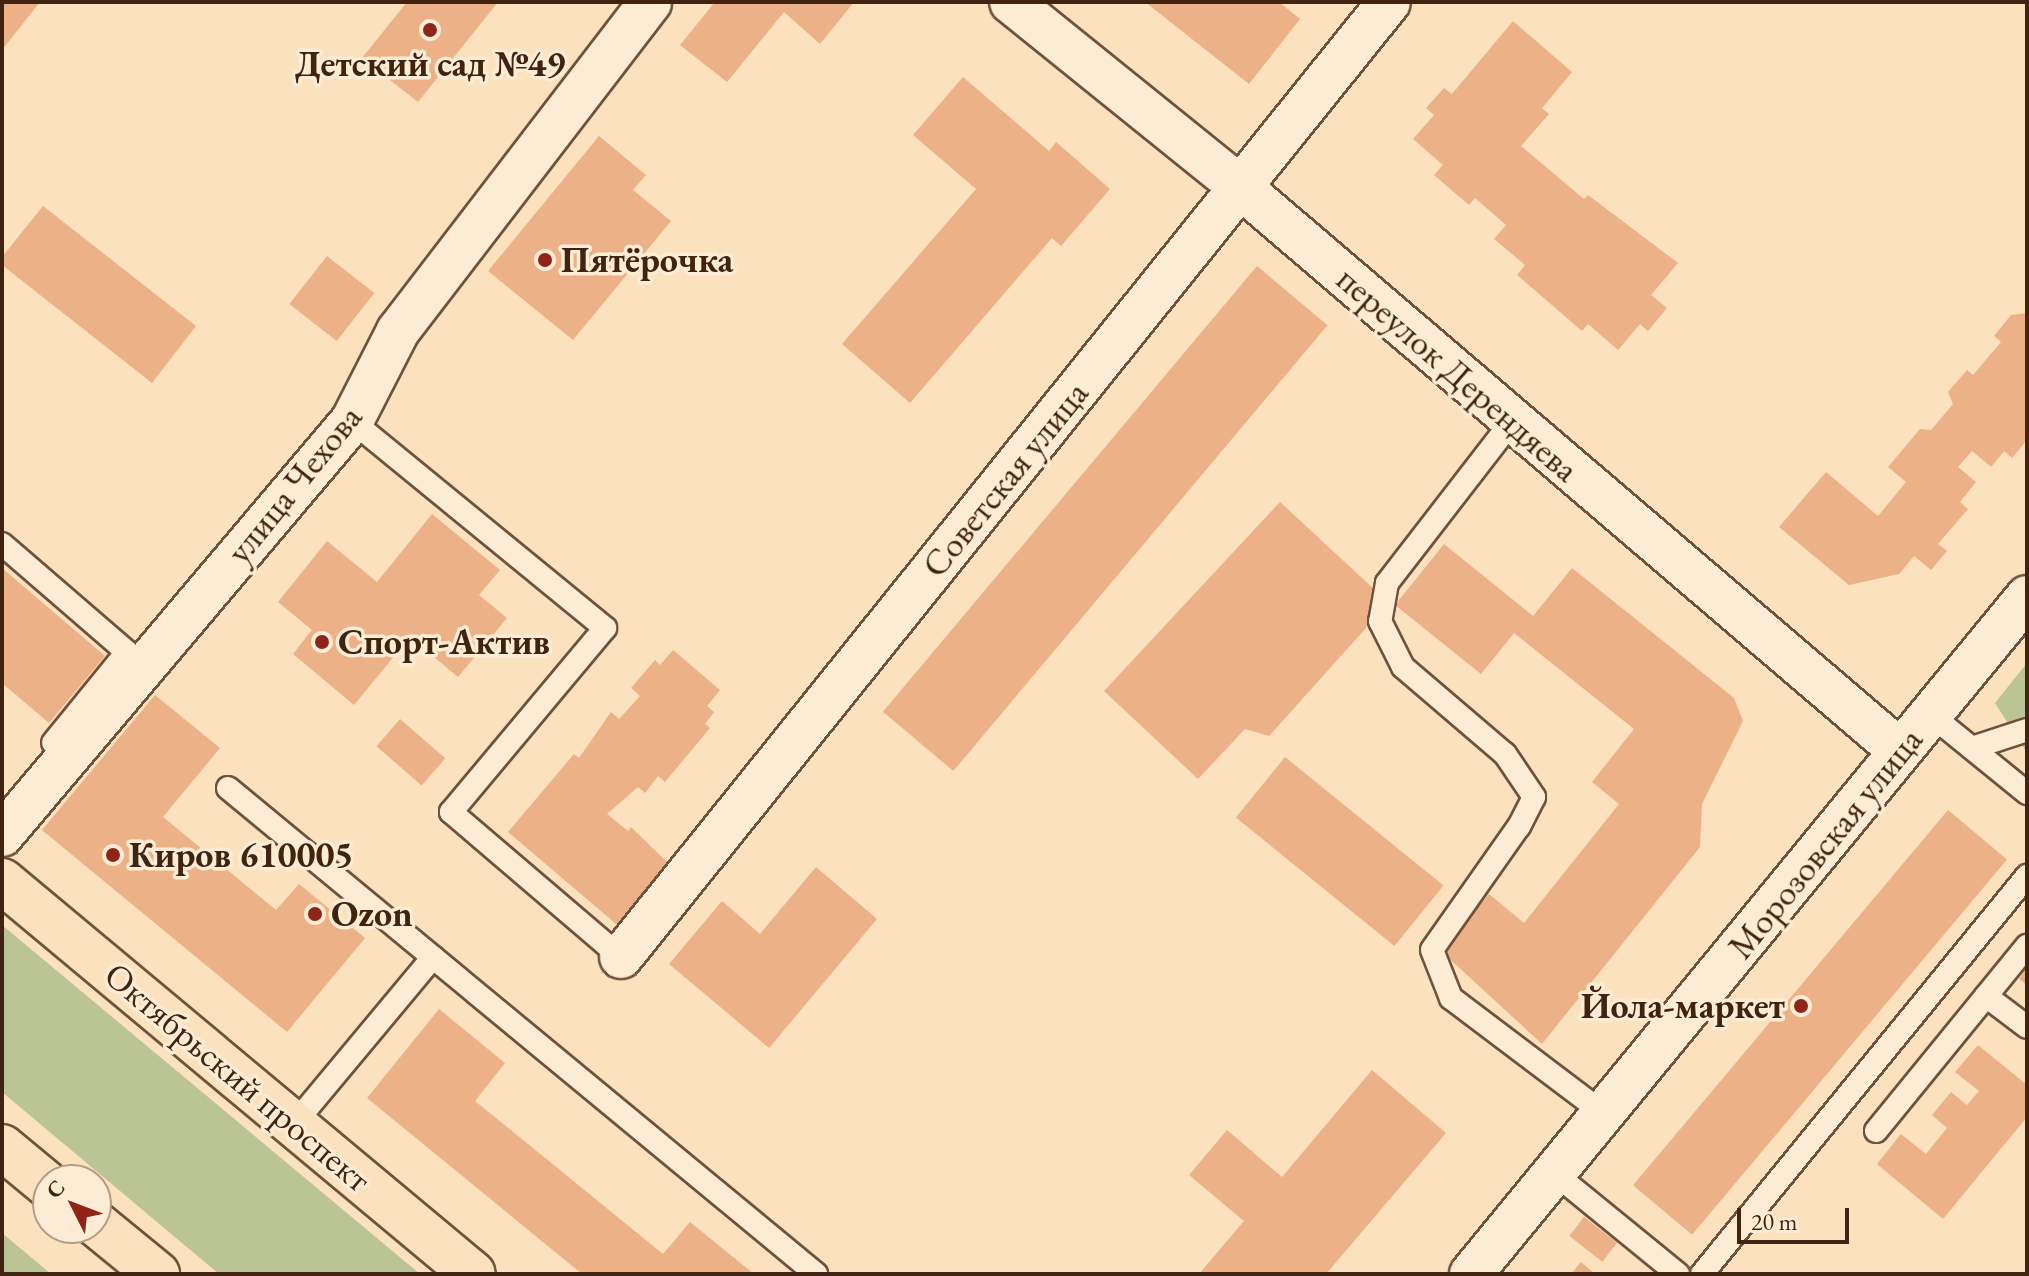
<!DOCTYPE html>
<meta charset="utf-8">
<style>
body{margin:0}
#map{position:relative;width:2029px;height:1276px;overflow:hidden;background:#fbe1be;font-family:"EB Garamond",serif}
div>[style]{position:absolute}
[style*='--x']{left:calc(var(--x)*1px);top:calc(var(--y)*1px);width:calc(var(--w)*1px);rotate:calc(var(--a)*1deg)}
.green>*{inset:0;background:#bac495}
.building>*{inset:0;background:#ecb187;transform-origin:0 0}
.roads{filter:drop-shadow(2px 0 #6f523c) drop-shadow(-2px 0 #6f523c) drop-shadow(0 2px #6f523c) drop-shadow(0 -2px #6f523c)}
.lane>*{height:22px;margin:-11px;padding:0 11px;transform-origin:11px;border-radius:11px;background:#fcecd5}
.street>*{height:42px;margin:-21px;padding:0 21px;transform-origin:21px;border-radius:21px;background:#fcecd5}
.primary>*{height:44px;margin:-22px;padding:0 22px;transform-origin:22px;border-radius:22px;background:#fbe1be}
.dots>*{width:22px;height:22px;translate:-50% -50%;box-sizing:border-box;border:4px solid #fcecd5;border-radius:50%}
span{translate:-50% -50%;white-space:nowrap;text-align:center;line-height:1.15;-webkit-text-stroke:7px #fcecd5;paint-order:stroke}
.poi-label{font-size:36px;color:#402311;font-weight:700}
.left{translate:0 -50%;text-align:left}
.right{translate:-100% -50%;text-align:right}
.street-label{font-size:36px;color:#402311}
.frame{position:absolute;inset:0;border:4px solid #402311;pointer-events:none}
.north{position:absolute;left:32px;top:1164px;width:80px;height:80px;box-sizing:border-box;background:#fcecd5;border:2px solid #b19c87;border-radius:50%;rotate:312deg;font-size:22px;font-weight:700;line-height:32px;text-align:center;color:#402311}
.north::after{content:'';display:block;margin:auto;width:28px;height:36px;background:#8f2418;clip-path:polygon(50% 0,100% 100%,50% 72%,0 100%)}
.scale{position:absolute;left:1737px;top:1208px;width:112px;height:36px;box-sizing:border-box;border:4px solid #402311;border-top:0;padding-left:10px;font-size:24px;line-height:28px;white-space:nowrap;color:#402311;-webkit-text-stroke:6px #fcecd5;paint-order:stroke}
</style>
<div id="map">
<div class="green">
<div style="clip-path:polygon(2027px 663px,2027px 753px,1995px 703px)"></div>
<div style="clip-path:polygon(2px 925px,420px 1274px,219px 1274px,2px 1092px)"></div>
<div style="clip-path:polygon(2px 1233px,51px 1274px,2px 1274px)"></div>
</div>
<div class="building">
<div style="clip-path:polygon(2px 2px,40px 2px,2px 50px)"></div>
<div style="clip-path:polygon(407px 2px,498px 2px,418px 102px,362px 58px)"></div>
<div style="clip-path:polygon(715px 2px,854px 2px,820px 44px,784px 12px,727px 82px,680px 45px)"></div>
<div style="clip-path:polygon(1145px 2px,1279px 2px,1300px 19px,1249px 84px)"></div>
<div style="clip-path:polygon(1513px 21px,1572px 72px,1542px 108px,1549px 114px,1521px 146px,1584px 199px,1588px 195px,1678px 263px,1651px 295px,1667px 308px,1648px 331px,1640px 324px,1618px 350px,1588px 324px,1582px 331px,1517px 275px,1525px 265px,1494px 239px,1506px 225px,1475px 198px,1469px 205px,1434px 175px,1443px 165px,1413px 139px,1434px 115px,1426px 108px,1444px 88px,1452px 94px)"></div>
<div style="clip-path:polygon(963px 77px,1049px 151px,1056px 142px,1110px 189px,1061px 246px,1052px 238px,910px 403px,842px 344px,976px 189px,913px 135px)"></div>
<div style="clip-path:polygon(599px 136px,646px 175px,633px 190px,671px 221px,573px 340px,488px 271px)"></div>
<div style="clip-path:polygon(43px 206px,196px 326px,152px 383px,2px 265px,2px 257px)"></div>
<div style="left:327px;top:256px;width:60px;height:61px;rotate:38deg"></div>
<div style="left:1257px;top:266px;width:92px;height:582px;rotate:40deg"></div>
<div style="clip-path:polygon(2027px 313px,2027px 440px,2012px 458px,2004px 451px,1991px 467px,1972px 451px,1958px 467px,1976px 482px,1960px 502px,1968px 509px,1938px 544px,1947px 551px,1931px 570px,1914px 556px,1899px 574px,1849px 585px,1779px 527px,1826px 472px,1878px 516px,1906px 482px,1888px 467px,1920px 429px,1931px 430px,1953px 404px,1948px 392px,1967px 370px,1973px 375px,2001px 342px,1994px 336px,2011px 315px)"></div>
<div style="clip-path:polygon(1280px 502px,1375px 590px,1366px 628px,1269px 736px,1245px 729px,1198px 779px,1104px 691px)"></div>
<div style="clip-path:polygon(432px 514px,500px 570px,479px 595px,507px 618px,458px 677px,410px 637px,354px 705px,293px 654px,312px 630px,278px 602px,327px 541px,377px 582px)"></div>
<div style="clip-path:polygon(1444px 544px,1533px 616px,1572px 568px,1734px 698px,1743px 721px,1702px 804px,1700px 847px,1542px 1044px,1441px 951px,1489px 894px,1524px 923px,1619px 804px,1592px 782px,1634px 729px,1514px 633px,1481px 674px,1395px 605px)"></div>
<div style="clip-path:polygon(2px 568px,105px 656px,49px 723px,2px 683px)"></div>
<div style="clip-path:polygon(673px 650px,720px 690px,707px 706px,714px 712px,705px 724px,710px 728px,665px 782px,658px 776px,645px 793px,638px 787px,607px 814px,628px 831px,631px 827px,673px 868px,622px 929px,508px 832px,574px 754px,579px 758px,611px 712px,619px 719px,640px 696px,631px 688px,655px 660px,660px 665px)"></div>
<div style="clip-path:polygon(155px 695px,220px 748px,163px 817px,276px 910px,299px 884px,365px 938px,287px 1032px,42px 830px)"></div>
<div style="left:400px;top:719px;width:60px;height:36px;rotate:41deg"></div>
<div style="left:1285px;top:757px;width:204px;height:78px;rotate:39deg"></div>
<div style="left:1948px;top:810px;width:77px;height:490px;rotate:40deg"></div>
<div style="clip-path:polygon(816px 867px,877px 919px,769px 1048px,669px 964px,722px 901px,760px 934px)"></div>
<div style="clip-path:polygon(2027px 968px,2027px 985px,2019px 979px)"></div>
<div style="clip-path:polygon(439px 1009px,505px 1063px,475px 1101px,663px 1254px,690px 1222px,754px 1274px,582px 1274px,367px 1098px)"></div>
<div style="clip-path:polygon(1978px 1045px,2027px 1085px,2027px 1117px,1943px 1219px,1877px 1164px,1901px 1134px,1926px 1154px,1947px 1128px,1932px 1115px,1951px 1092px,1967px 1105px,1979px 1091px,1955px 1072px)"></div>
<div style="clip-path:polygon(1372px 1070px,1446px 1133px,1326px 1274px,1199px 1274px,1244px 1221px,1189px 1175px,1227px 1130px,1282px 1177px)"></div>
<div style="left:1584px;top:1217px;width:42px;height:24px;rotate:38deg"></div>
<div style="clip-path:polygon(1581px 1262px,1595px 1274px,1571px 1274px)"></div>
</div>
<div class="roads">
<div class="lane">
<div style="--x:1513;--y:420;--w:206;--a:127.7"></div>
<div style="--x:1387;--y:583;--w:39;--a:100"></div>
<div style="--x:1380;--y:621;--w:51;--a:63.4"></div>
<div style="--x:1403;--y:667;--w:134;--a:40.5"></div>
<div style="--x:1505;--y:754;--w:52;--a:56"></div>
<div style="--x:1534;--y:797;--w:33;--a:117"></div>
<div style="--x:1519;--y:826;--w:151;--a:125.1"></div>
<div style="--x:1432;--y:950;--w:52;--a:68.4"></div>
<div style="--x:1451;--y:998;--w:191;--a:37.1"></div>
<div style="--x:352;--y:421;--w:327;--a:39.3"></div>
<div style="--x:605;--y:628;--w:240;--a:129.9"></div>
<div style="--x:451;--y:812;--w:223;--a:40.5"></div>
<div style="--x:2;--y:544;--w:165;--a:40.8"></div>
<div style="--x:127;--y:652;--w:117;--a:129.1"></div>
<div style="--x:1931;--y:715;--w:124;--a:39.1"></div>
<div style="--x:1972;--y:748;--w:58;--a:-18.1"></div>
<div style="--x:228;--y:788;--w:763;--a:39.57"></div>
<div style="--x:1986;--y:996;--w:51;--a:37.1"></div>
<div style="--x:294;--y:1124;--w:217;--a:-50.2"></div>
<div style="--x:1876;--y:1131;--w:239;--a:-50.8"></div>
<div style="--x:1554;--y:1173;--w:160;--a:39.2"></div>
<div style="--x:1702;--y:1274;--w:514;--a:-50.77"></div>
</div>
<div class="street">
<div style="--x:1011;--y:2;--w:293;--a:38.9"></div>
<div style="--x:1239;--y:186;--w:870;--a:40.52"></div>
<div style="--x:2;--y:835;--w:542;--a:-49.79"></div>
<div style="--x:352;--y:421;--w:101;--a:-62.9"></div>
<div style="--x:398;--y:331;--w:414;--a:-52.5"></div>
<div style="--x:621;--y:957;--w:1225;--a:-51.19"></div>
<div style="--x:1471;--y:1274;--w:876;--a:-50.6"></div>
</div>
<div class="primary">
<div style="--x:2;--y:881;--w:613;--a:39.84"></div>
<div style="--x:2;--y:1147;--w:60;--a:39.6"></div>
<div style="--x:96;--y:1224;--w:79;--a:39.3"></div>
</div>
</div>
<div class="dots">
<div style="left:430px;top:30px;background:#8f2418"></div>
<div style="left:545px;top:260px;background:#8f2418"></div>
<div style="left:322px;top:642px;background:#8f2418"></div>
<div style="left:113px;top:855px;background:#8f2418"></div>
<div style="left:315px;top:914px;background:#8f2418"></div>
<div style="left:1801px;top:1006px;background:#8f2418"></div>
</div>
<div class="poi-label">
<span style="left:430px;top:64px">Детский сад №49</span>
<span class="left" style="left:561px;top:260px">Пятёрочка</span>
<span class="left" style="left:338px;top:642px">Спорт-Актив</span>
<span class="left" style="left:129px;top:855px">Киров 610005</span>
<span class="left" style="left:331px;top:914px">Ozon</span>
<span class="right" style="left:1785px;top:1006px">Йола-маркет</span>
</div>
<div class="street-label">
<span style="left:1458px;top:374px;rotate:41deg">переулок Дерендяева</span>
<span style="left:1005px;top:479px;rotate:-51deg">Советская улица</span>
<span style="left:294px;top:484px;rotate:-51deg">улица Чехова</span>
<span style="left:1825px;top:843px;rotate:-51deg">Морозовская улица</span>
<span style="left:238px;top:1077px;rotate:40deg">Октябрьский проспект</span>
</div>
<div class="frame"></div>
<div class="north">С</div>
<div class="scale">20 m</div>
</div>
